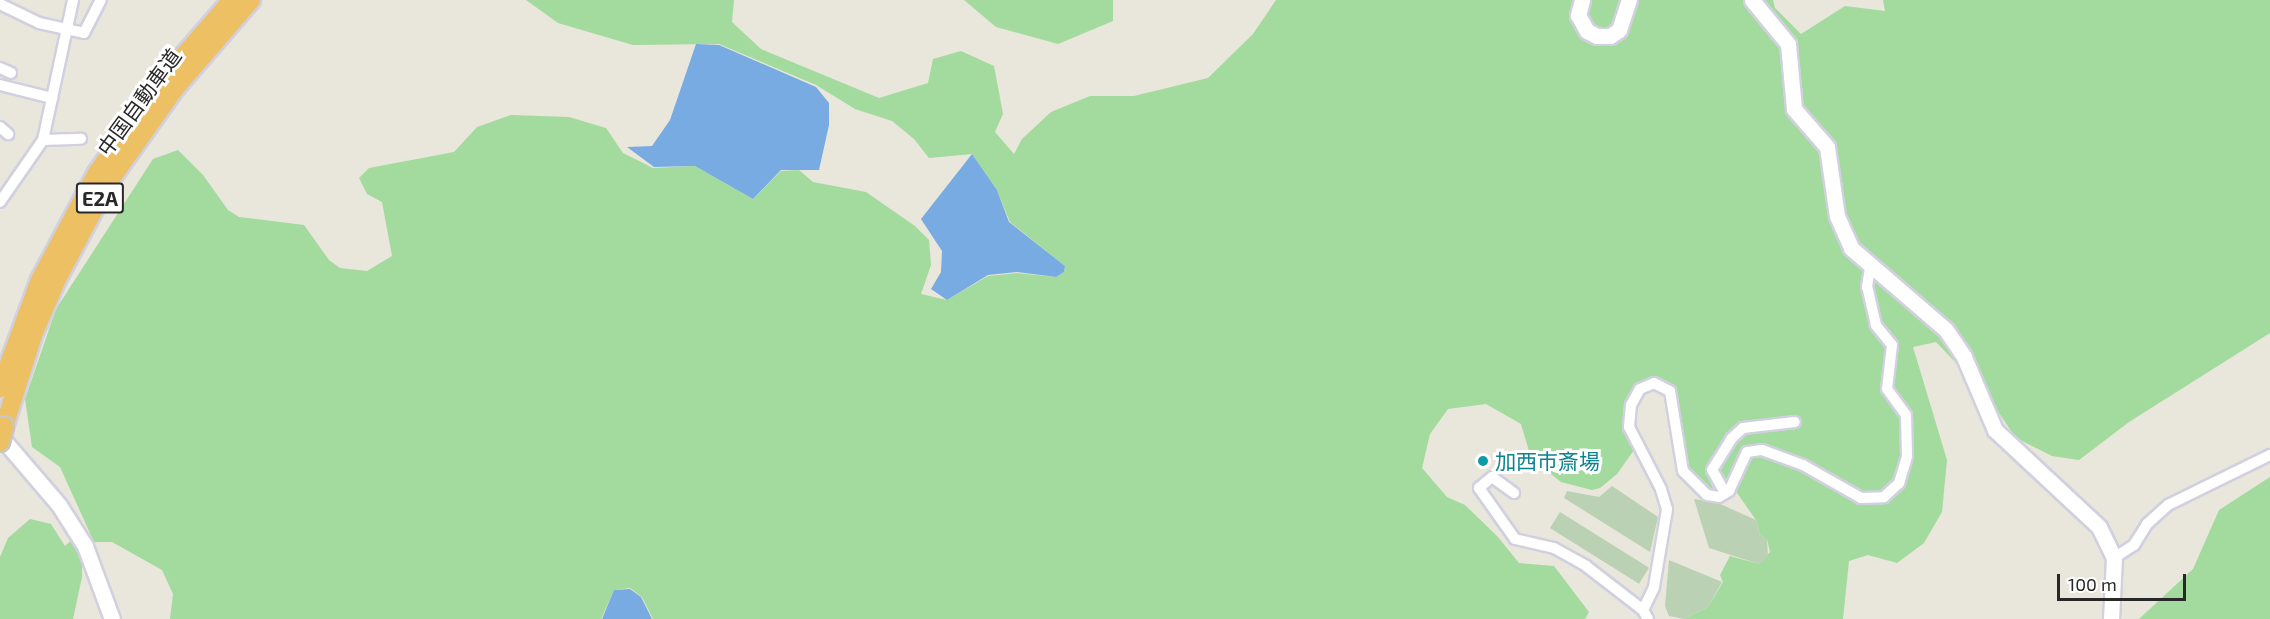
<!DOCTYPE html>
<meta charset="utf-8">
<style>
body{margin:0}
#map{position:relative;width:2270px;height:619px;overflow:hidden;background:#e9e6db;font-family:"Exo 2","Noto Sans JP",sans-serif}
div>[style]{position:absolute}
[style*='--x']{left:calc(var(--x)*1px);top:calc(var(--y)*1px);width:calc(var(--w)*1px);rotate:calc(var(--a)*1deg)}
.green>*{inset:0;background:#a3da9d}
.cemetery>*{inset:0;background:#bbd1b4;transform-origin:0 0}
.water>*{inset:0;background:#78abe1}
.roads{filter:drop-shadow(2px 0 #d1d0df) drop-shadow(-2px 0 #d1d0df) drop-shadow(0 2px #d1d0df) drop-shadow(0 -2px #d1d0df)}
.street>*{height:10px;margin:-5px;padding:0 5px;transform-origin:5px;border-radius:5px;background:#fff}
.secondary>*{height:15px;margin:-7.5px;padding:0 7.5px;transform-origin:7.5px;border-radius:7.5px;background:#fff}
.highway>*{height:18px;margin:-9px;padding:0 9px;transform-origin:9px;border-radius:9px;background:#ecc063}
.bridges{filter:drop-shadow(2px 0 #c7c7c7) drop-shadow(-2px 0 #c7c7c7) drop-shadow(0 2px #c7c7c7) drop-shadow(0 -2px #c7c7c7)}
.highway-bridge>*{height:18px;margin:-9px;padding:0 9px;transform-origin:9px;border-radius:9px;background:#ecc063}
.dots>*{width:16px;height:16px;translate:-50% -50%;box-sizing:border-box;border:3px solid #fff;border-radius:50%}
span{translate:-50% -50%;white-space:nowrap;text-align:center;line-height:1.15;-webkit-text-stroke:6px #fff;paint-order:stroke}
.shield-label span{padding:2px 4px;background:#fff;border:2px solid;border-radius:4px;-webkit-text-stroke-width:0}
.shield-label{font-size:20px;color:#282828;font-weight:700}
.street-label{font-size:21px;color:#282828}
.culture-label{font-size:21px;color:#0d838f}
.left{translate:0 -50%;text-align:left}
.scale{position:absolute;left:2057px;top:574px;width:129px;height:27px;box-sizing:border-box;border:3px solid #282828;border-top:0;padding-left:8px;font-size:18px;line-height:21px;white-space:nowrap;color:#282828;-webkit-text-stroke:4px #fff;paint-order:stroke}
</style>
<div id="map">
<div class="green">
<div style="clip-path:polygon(526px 0,734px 0,732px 22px,761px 49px,879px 98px,928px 83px,933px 59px,961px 51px,994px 66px,1003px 114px,995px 132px,1014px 154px,1022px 139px,1051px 112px,1090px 96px,1134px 96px,1208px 78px,1253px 34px,1276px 0,1773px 0,1775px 8px,1801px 34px,1845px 6px,1885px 11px,1883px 0,2270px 0,2270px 333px,2129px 422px,2079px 460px,2052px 456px,2016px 438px,1986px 394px,1936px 342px,1913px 347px,1947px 460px,1942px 512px,1924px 543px,1897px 563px,1868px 555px,1849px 561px,1843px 619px,1684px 619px,1708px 607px,1723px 582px,1720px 575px,1730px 556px,1759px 564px,1770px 552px,1767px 539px,1760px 535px,1756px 520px,1735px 490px,1716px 475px,1710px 482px,1715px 492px,1703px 488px,1687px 466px,1674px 388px,1662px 379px,1635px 387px,1623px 409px,1624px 428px,1634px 450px,1617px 474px,1600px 488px,1592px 490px,1561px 482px,1531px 458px,1521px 424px,1486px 404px,1448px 409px,1430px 434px,1422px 468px,1447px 497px,1465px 505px,1497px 536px,1519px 563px,1554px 566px,1589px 612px,1585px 619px,653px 619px,642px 597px,630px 588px,614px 590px,601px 619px,170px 619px,173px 594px,162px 570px,112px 542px,94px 542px,60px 467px,32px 447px,25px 399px,56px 309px,153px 159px,178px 150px,203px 175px,228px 210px,239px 217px,304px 225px,329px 260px,340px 268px,367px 271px,392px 256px,382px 202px,367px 194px,359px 178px,369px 168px,454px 152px,477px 127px,511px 115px,569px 117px,606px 128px,623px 153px,653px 168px,695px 166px,753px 199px,781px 171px,799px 170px,813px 182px,866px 192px,915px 226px,929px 240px,931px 265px,921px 294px,947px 300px,988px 276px,1017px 273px,1056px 277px,1064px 272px,1065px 266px,1010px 222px,997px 190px,972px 154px,929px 158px,914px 139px,892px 121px,855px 109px,816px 85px,719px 44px,633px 45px,558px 23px)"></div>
<div style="clip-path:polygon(964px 0,1113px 0,1113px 21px,1058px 44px,996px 27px)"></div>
<div style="clip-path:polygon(2270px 477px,2270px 619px,2139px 619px,2193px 569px,2219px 510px)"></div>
<div style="clip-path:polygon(30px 519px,51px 524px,65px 546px,74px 538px,82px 553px,82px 577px,73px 619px,0 619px,0 557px,8px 538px)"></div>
</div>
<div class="cemetery">
<div style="clip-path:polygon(1612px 486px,1658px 517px,1650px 552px,1564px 498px,1567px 491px,1599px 497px)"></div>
<div style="clip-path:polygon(1694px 499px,1718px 503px,1756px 520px,1760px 535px,1767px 539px,1768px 557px,1759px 564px,1709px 548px)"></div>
<div style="left:1560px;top:512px;width:105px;height:19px;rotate:32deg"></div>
<div style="clip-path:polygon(1669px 560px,1722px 582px,1708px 607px,1684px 619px,1669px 616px,1665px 606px)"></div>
</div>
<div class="water">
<div style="clip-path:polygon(696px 44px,719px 45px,816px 87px,829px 103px,829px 125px,819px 170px,781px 170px,753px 199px,695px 166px,654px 167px,627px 147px,652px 146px,670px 120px)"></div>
<div style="clip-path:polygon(972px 154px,997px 190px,1009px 222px,1065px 266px,1064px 272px,1056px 277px,1017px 272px,988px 275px,947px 300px,931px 289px,941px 272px,942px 251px,921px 219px)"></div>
<div style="clip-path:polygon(630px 589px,641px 597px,652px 619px,602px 619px,614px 590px)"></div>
</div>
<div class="roads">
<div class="street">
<div style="--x:0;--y:4;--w:43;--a:26"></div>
<div style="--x:39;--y:23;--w:46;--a:12.5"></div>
<div style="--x:84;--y:33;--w:37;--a:-63"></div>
<div style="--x:0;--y:68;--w:12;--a:24"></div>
<div style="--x:0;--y:85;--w:54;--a:14"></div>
<div style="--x:0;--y:127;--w:11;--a:41"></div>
<div style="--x:43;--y:140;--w:38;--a:-2"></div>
<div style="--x:0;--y:202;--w:75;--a:-55.3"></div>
<div style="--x:43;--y:140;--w:143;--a:-77.9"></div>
<div style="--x:1514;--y:493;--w:27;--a:-144"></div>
<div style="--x:1492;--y:477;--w:17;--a:140"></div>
<div style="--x:1479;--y:488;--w:62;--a:54.8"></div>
<div style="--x:1515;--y:539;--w:40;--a:13"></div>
<div style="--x:1554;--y:548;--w:37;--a:29"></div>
<div style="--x:1586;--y:566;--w:72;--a:37.7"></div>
<div style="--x:1643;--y:610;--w:10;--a:61"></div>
<div style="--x:1725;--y:493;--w:26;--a:-119"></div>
<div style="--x:1712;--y:470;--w:36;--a:-58"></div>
<div style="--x:1731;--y:439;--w:16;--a:-43"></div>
<div style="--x:1743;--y:428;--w:52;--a:-6.6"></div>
<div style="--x:2114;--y:558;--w:24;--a:-33"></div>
<div style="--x:2134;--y:545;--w:25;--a:-58"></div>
<div style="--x:2147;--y:524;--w:28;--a:-42"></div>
<div style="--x:2168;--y:505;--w:114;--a:-26.1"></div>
<div style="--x:1643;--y:610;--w:25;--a:-64"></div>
<div style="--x:1654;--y:587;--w:79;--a:-80.5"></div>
<div style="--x:1667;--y:509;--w:21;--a:-107"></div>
<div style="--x:1661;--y:489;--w:70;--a:-117.3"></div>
<div style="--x:1629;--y:427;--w:22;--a:-85"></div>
<div style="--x:1631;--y:405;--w:18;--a:-61"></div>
<div style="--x:1640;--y:389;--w:15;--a:-23"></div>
<div style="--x:1654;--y:383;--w:18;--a:27"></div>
<div style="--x:1670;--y:391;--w:81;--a:80.8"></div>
<div style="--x:1683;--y:471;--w:34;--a:45"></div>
<div style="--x:1707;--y:495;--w:12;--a:9"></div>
<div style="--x:1719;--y:497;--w:12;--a:-31"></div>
<div style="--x:1729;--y:491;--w:43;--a:-65.2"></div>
<div style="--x:1747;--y:452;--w:15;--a:-8"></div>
<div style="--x:1762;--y:450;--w:44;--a:20.1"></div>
<div style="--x:1803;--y:465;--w:67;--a:29.6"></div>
<div style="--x:1861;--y:498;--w:23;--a:-2"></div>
<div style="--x:1884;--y:497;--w:21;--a:-43"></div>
<div style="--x:1899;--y:483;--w:28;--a:-73"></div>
<div style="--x:1907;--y:456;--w:41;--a:-91.4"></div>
<div style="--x:1906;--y:415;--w:32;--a:-126"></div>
<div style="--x:1887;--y:389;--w:44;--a:-83.5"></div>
<div style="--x:1892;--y:345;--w:26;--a:-129"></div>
<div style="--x:1876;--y:325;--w:39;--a:-103"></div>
<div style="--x:1867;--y:287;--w:19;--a:-81"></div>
</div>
<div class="secondary">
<div style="--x:1582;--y:0;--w:16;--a:105"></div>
<div style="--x:1578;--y:15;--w:18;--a:61"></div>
<div style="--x:1587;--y:31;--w:11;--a:27"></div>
<div style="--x:1597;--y:36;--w:13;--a:0"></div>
<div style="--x:1610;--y:36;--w:11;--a:-34"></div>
<div style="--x:1619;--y:30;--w:32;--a:-72"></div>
<div style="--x:1752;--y:0;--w:57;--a:50.7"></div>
<div style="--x:1788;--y:44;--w:65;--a:84.7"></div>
<div style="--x:1794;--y:109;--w:50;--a:49"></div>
<div style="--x:1827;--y:147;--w:70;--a:81.8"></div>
<div style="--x:1837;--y:216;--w:35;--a:66"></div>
<div style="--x:1851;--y:248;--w:125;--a:40.8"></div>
<div style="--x:1946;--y:330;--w:32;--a:56"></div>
<div style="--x:1964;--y:357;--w:79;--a:67"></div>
<div style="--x:1995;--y:430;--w:142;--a:43"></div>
<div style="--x:2099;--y:527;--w:34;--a:64"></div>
<div style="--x:2114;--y:558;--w:61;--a:92.8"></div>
<div style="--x:0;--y:436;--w:91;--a:49.5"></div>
<div style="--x:59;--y:505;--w:49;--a:57.6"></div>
<div style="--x:85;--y:546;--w:78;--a:69.7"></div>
</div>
<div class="highway">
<div style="--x:0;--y:388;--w:115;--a:-69.7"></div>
<div style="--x:40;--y:280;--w:121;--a:-62"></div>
<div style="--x:97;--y:173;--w:119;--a:-54.6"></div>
<div style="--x:166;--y:76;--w:101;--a:-49"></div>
<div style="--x:4;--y:427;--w:96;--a:-72.5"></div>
<div style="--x:33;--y:335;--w:61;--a:-66.8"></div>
<div style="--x:57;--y:279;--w:109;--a:-62"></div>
<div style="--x:108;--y:183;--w:118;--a:-54.7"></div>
<div style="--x:176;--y:87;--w:115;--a:-49.2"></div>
</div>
</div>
<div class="bridges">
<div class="highway-bridge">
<div style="--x:0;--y:442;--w:16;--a:-75"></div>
</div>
</div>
<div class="dots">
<div style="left:1483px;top:461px;background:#0f9aa8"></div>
</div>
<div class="shield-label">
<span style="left:100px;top:198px">E2A</span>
</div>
<div class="street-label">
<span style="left:139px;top:102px;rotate:-54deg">中国自動車道</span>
</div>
<div class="culture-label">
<span class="left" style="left:1495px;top:461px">加西市斎場</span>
</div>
<div class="scale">100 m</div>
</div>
